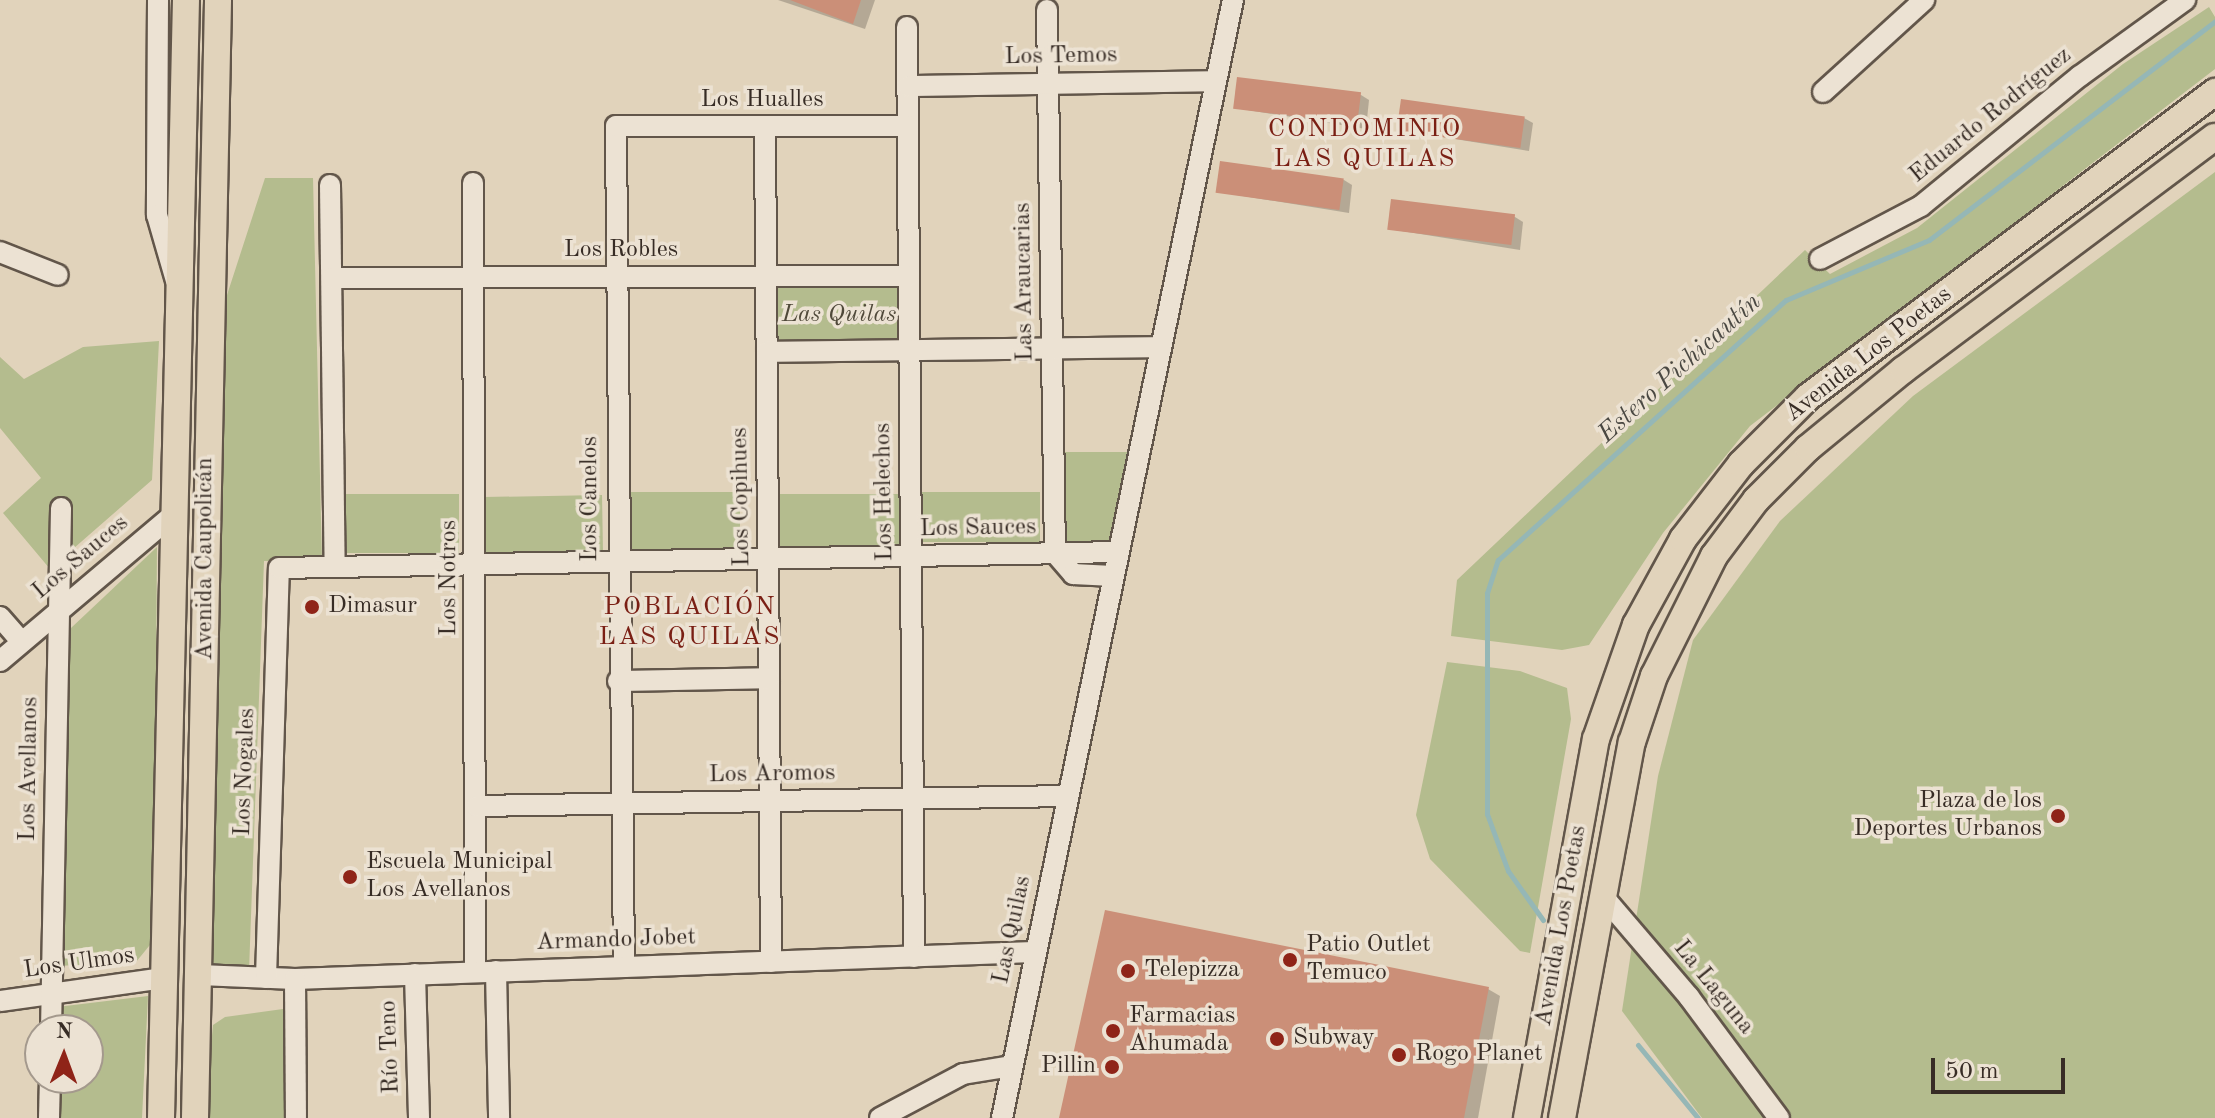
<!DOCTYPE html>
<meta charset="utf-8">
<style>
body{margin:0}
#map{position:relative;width:2215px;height:1118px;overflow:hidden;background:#e1d3bb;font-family:"Old Standard TT",serif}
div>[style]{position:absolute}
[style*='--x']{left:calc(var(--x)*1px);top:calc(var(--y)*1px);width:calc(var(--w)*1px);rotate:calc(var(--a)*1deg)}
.green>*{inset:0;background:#b4bc8e;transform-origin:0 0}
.shadow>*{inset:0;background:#0003}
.stream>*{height:5px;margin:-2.5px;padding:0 2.5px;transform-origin:2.5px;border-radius:2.5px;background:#95b7b6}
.building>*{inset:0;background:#cb8f78;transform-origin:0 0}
.roads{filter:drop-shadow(2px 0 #62564a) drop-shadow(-2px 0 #62564a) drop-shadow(0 2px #62564a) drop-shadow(0 -2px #62564a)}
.minor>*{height:20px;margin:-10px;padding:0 10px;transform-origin:10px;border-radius:10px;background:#ece2d3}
.major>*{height:26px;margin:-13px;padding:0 13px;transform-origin:13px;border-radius:13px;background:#e1d3bb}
.dots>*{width:22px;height:22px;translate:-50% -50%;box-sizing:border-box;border:4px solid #ece2d3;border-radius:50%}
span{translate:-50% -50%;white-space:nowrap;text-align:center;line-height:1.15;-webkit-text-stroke:7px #ece2d3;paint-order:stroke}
.street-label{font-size:24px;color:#372c25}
.park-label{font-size:24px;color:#50493a;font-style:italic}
.poi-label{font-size:24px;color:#372c25}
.left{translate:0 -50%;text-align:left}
.right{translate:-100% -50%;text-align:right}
.neighbourhood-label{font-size:26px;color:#7a1f14;letter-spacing:2px}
.water-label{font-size:26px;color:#4a4842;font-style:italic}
.north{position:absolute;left:24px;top:1014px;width:80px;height:80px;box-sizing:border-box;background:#ece2d3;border:2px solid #a4998d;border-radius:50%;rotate:1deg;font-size:22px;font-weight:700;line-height:32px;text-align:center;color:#372c25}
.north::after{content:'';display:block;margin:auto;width:28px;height:36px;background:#8f2418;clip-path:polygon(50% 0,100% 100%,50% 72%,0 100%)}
.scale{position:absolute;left:1931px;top:1058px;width:134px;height:36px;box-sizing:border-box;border:4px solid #372c25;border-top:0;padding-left:10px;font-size:24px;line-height:28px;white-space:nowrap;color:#372c25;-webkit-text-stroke:6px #ece2d3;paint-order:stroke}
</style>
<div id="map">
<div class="green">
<div style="clip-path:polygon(2209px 7px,2215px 17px,2215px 69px,1750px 426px,1663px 533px,1589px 645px,1562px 650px,1451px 636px,1457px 580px,1805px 250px,1830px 274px,1917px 228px,2123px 64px)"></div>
<div style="clip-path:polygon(2215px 172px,2215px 1118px,1702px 1118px,1622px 1011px,1658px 776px,1693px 640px,1780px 521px,1913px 396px)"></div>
<div style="clip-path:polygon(265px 178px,313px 178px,322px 562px,264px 561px,249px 971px,212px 971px,227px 295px)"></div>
<div style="left:904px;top:285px;width:60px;height:131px;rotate:89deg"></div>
<div style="clip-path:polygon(159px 341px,152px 480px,50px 569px,3px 513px,41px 478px,0 428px,0 357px,24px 379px,83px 347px)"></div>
<div style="clip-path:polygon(1059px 452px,1132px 452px,1113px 544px,1060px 545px)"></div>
<div style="left:621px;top:492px;width:119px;height:63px"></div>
<div style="left:922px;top:492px;width:118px;height:50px"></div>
<div style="left:459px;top:494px;width:59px;height:115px;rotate:90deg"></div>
<div style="left:901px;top:494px;width:52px;height:123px;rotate:90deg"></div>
<div style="left:602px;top:495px;width:60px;height:118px;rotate:89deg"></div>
<div style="clip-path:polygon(157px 547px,154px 940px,136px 962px,57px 966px,71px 628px)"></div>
<div style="clip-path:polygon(1447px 662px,1520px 671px,1567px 688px,1571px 719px,1530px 953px,1520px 951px,1430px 859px,1416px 815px)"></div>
<div style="clip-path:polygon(148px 996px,142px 1118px,56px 1118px,56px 1078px,88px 1078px,88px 1030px,57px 1030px,57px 1007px)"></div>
<div style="clip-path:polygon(283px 1009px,285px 1118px,204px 1118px,213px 1025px,225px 1017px)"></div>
</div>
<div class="shadow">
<div style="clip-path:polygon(778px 0,875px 0,865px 29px)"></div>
<div style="clip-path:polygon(1361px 95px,1369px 100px,1366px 129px,1235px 108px)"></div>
<div style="clip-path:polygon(1524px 118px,1533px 123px,1529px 151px,1399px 130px)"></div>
<div style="clip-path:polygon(1344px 180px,1352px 185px,1349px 213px,1218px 192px)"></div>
<div style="clip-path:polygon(1515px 217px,1523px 222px,1520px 250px,1389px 229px)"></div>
<div style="clip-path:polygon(1488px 989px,1500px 996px,1478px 1118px,1059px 1118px)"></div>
</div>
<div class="stream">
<div style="--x:1543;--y:920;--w:60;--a:-125.5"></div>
<div style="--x:1508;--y:871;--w:61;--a:-110.2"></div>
<div style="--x:1487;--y:814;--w:221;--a:-90"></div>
<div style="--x:1487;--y:593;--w:35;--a:-72"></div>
<div style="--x:1498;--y:560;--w:388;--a:-42.1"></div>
<div style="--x:1786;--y:300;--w:155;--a:-22.8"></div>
<div style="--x:1929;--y:240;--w:360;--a:-37.4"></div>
<div style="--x:1638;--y:1045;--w:94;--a:50.6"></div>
</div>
<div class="building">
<div style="clip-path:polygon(790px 0,861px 0,853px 24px)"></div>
<div style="left:1237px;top:77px;width:125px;height:32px;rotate:7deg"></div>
<div style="left:1401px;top:99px;width:125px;height:32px;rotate:8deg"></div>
<div style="left:1220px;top:161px;width:125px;height:32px;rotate:8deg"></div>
<div style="left:1391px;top:199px;width:125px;height:31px;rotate:7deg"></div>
<div style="clip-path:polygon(1105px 910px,1489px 987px,1464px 1118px,1059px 1118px)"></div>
</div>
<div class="roads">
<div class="minor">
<div style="--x:158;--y:0;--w:215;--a:90.3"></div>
<div style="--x:157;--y:215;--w:69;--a:73.9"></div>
<div style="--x:1047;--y:10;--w:543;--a:89.16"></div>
<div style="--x:1055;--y:553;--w:28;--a:49"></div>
<div style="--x:1073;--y:574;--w:40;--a:2.9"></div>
<div style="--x:907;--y:27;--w:930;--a:89.57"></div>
<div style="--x:908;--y:86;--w:308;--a:-0.9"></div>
<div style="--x:1823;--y:92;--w:137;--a:-42.3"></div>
<div style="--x:765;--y:127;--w:835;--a:89.59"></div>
<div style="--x:473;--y:183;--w:789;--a:89.85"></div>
<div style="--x:330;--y:185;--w:382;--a:89.3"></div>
<div style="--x:0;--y:252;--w:62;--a:21.6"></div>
<div style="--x:1820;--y:259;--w:114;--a:-27.7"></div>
<div style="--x:1921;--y:206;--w:205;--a:-39.3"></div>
<div style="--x:2080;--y:76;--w:130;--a:-35.9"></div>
<div style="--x:333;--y:278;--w:576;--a:-0.2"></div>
<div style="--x:767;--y:352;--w:393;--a:-0.7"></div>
<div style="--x:0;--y:617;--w:33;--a:49"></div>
<div style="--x:0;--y:661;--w:228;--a:-40.2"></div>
<div style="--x:618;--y:681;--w:151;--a:-1.1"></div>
<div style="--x:477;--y:806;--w:590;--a:-0.97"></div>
<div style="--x:1602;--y:895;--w:134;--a:49.5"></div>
<div style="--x:1689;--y:997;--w:151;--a:53.4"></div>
<div style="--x:624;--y:967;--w:841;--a:-90.55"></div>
<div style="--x:616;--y:126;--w:292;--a:0"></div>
<div style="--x:496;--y:971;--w:147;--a:88.8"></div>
<div style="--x:415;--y:974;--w:144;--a:88.4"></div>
<div style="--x:200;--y:975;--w:95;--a:2.4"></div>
<div style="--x:295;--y:979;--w:739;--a:-2.09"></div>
<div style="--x:266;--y:978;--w:410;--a:-88.2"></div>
<div style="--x:279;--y:568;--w:839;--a:-1.09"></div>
<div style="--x:295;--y:979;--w:139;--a:89.6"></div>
<div style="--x:0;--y:1001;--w:166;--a:-8"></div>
<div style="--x:51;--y:1030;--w:522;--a:-88.9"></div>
<div style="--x:49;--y:1118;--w:40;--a:-88.6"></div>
<div style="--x:880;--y:1118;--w:94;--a:-27.9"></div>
<div style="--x:963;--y:1074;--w:50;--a:-9.3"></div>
<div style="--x:1002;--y:1118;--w:1142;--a:-78.33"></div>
</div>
<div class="major">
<div style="--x:161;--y:1118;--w:1118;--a:-88.72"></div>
<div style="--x:195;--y:1118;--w:1118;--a:-88.82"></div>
<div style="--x:1527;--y:1118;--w:385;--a:-79.7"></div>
<div style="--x:1596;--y:739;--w:121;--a:-70.7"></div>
<div style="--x:1636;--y:625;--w:98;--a:-61.3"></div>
<div style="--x:1683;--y:539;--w:95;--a:-52.3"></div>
<div style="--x:1741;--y:464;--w:95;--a:-45"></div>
<div style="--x:1808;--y:397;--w:509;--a:-36.85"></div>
<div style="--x:1562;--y:1118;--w:382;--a:-79.5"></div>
<div style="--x:1632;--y:742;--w:70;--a:-71.6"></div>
<div style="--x:1654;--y:676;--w:134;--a:-63.4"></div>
<div style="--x:1714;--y:556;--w:70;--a:-53.1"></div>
<div style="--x:1756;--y:500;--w:74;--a:-45"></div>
<div style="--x:1808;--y:448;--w:123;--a:-39.4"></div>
<div style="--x:1903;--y:370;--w:389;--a:-36.8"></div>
</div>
</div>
<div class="dots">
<div style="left:312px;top:607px;background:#8f2418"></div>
<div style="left:2058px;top:816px;background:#8f2418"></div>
<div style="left:350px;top:877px;background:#8f2418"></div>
<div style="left:1290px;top:960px;background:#8f2418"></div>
<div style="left:1128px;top:971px;background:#8f2418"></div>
<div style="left:1113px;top:1031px;background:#8f2418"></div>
<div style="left:1277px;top:1039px;background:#8f2418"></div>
<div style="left:1399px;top:1055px;background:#8f2418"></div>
<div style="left:1112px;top:1067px;background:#8f2418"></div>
</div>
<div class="street-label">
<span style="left:1061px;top:57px;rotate:-1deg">Los Temos</span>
<span style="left:762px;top:101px">Los Hualles</span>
<span style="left:1991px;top:116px;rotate:-39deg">Eduardo Rodríguez</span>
<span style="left:621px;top:251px">Los Robles</span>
<span style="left:1025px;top:282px;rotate:-91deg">Las Araucarias</span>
<span style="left:1869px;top:355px;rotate:-38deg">Avenida Los Poetas</span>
<span style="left:885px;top:492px;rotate:-91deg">Los Helechos</span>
<span style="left:742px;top:497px;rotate:-91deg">Los Copihues</span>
<span style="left:591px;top:499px;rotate:-90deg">Los Canelos</span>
<span style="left:978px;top:529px;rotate:-1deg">Los Sauces</span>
<span style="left:81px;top:558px;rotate:-40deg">Los Sauces</span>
<span style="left:206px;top:559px;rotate:-90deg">Avenida Caupolicán</span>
<span style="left:450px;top:578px;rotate:-90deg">Los Notros</span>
<span style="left:30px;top:769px;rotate:-89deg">Los Avellanos</span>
<span style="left:246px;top:772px;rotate:-88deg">Los Nogales</span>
<span style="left:772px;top:775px;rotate:-1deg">Los Aromos</span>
<span style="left:1562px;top:926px;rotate:-80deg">Avenida Los Poetas</span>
<span style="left:1013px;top:930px;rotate:-78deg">Las Quilas</span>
<span style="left:616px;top:941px;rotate:-2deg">Armando Jobet</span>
<span style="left:79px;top:964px;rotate:-8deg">Los Ulmos</span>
<span style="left:1713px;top:988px;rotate:51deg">La Laguna</span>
<span style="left:391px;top:1047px;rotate:-92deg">Río Teno</span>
</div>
<div class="park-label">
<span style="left:839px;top:316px">Las Quilas</span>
</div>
<div class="poi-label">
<span class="left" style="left:328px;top:607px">Dimasur</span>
<span class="right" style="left:2042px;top:816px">Plaza de los<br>Deportes Urbanos</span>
<span class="left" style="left:366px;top:877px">Escuela Municipal<br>Los Avellanos</span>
<span class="left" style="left:1306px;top:960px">Patio Outlet<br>Temuco</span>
<span class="left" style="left:1144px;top:971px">Telepizza</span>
<span class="left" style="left:1129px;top:1031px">Farmacias<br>Ahumada</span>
<span class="left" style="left:1293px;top:1039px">Subway</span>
<span class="left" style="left:1415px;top:1055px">Rogo Planet</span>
<span class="right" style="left:1096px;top:1067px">Pillin</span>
</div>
<div class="neighbourhood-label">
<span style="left:1365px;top:145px">CONDOMINIO<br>LAS QUILAS</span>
<span style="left:690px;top:623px">POBLACIÓN<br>LAS QUILAS</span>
</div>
<div class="water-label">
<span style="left:1680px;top:369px;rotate:-42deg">Estero Pichicautín</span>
</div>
<div class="north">N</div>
<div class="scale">50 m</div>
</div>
